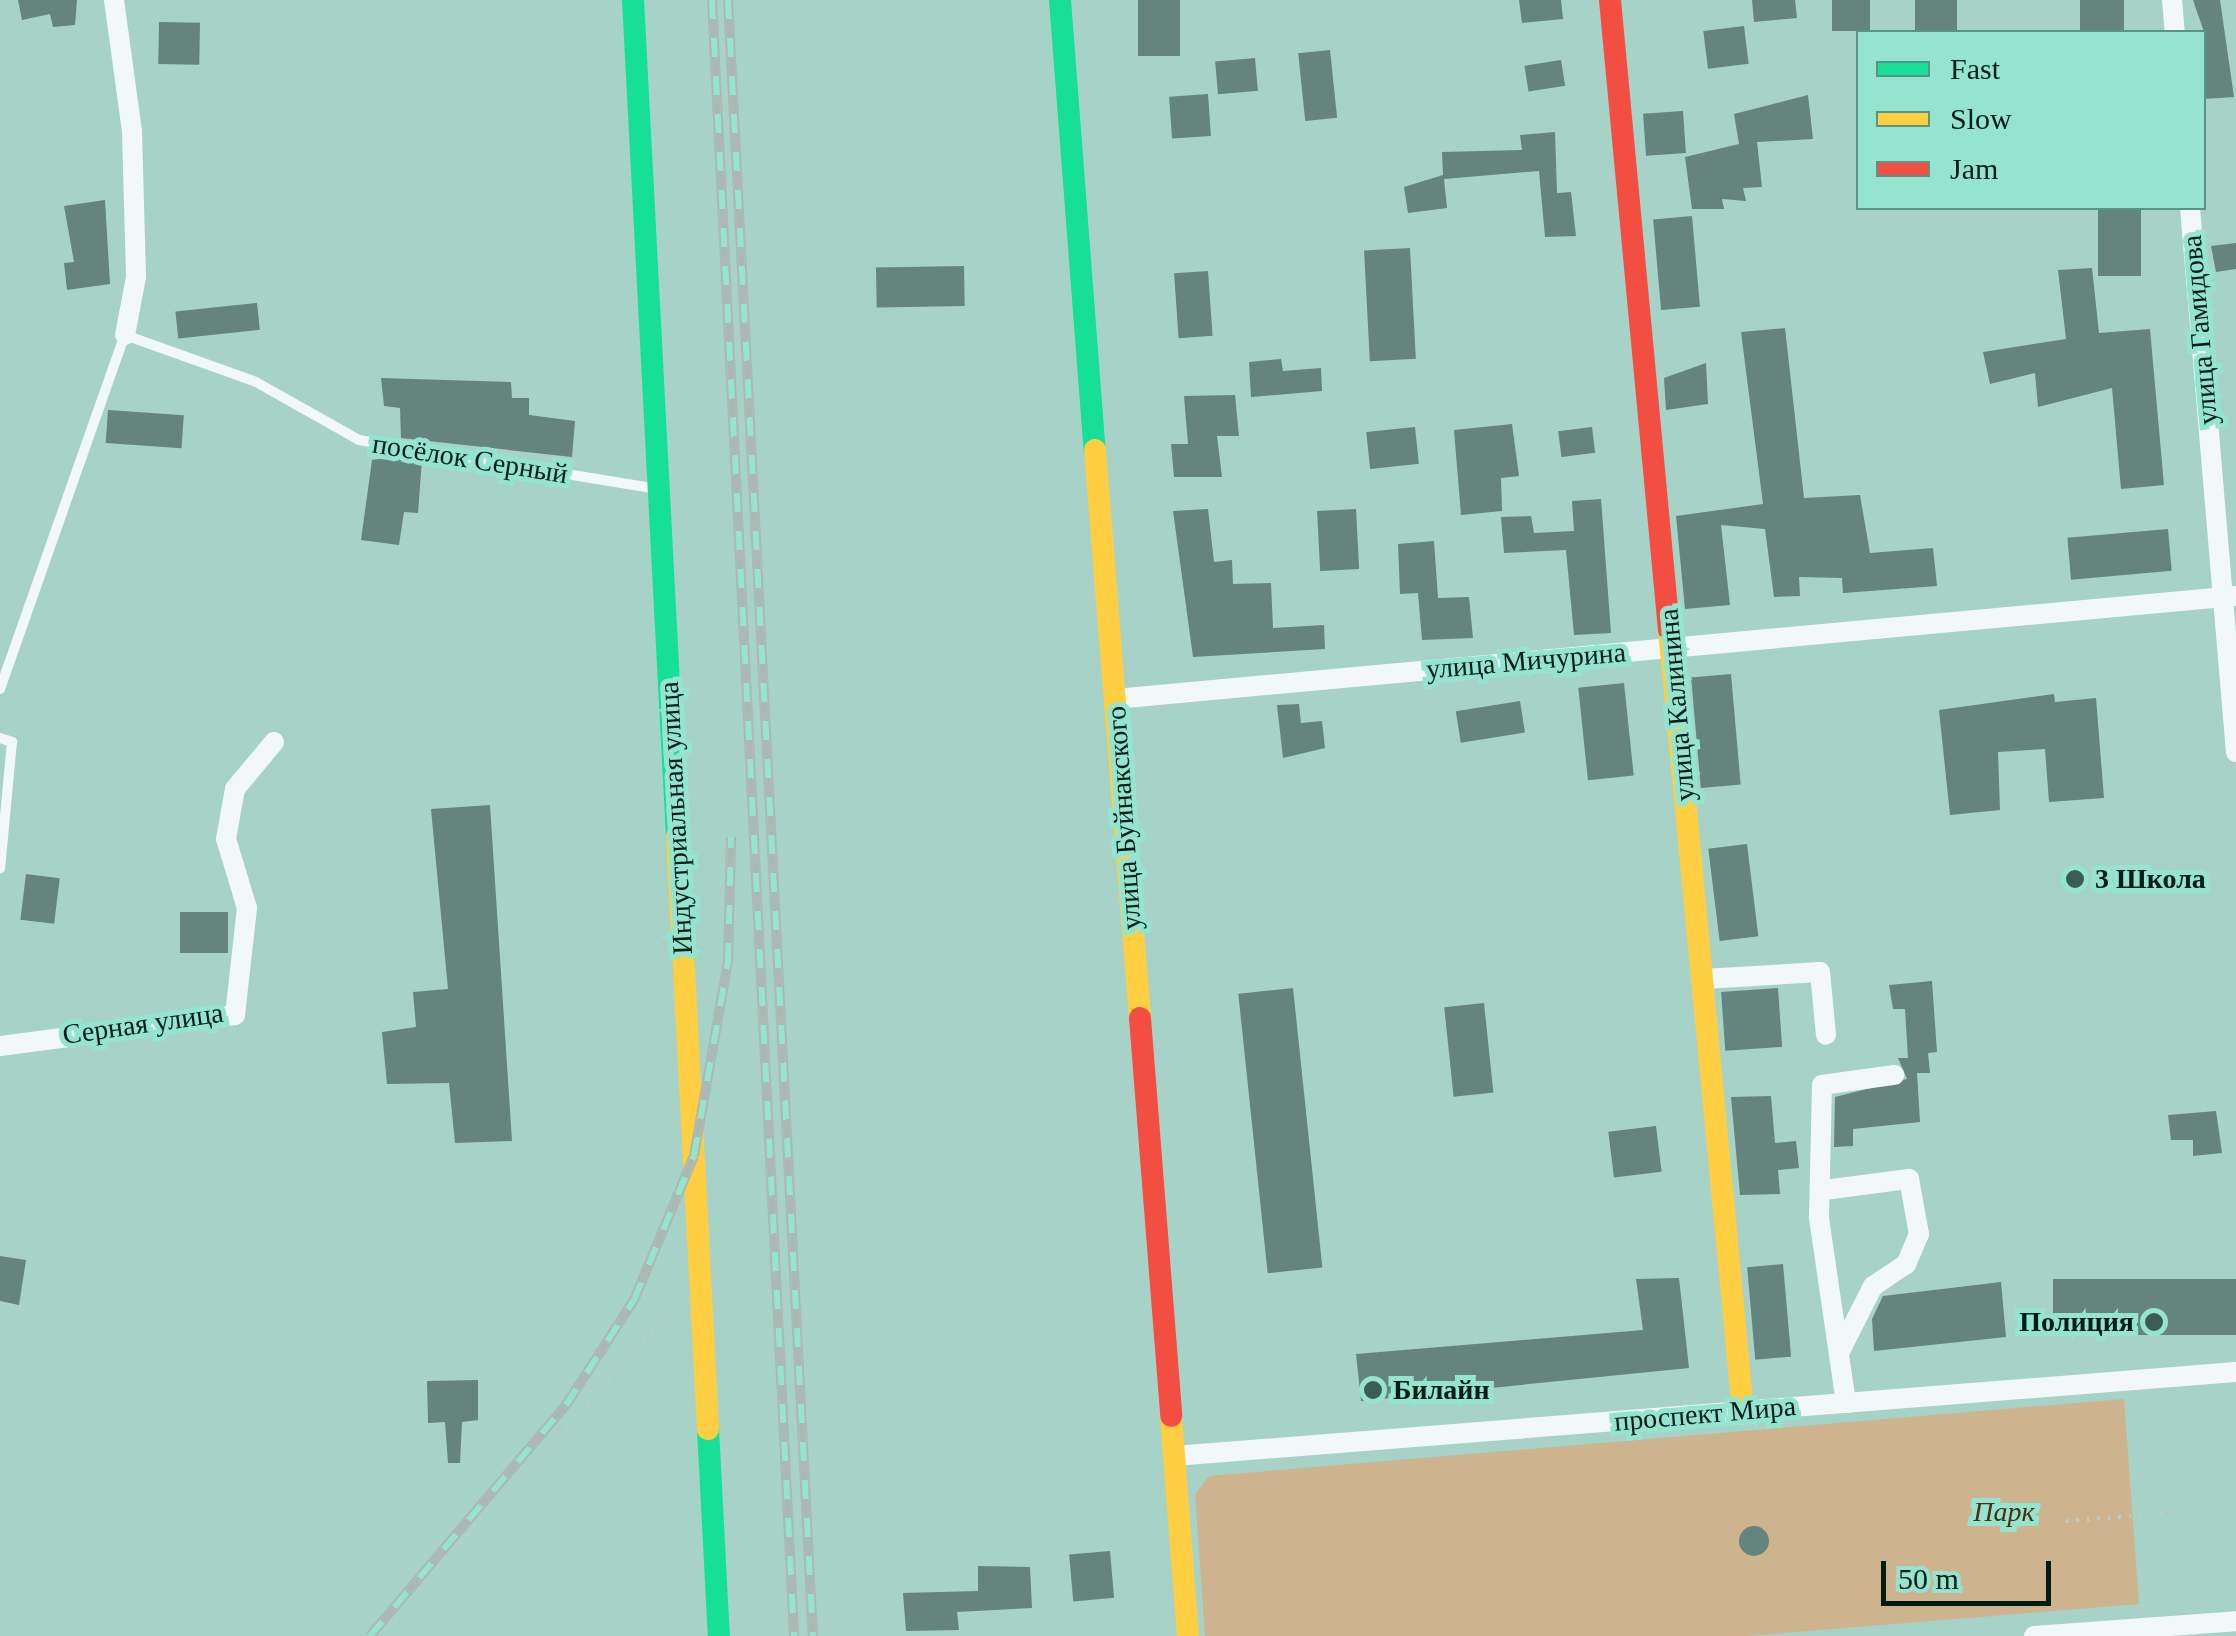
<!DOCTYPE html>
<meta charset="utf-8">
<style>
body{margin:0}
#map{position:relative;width:2236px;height:1636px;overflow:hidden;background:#a6d2c7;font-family:"Times New Roman",serif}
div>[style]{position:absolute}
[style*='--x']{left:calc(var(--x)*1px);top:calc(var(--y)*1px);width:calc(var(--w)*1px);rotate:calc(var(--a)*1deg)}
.green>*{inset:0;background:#ceb48e}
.building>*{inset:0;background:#64847d;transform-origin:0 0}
.round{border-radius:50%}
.path>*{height:4px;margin-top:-2px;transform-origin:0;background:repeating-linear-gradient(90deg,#beccc8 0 2.5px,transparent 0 10.5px)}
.lane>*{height:10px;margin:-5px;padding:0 5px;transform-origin:5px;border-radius:5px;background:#f2f8f7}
.street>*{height:20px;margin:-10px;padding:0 10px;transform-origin:10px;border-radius:10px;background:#f2f8f7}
.fast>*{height:22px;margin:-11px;padding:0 11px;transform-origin:11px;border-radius:11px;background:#16e098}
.slow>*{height:22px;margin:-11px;padding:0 11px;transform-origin:11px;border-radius:11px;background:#ffcf43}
.jam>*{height:22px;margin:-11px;padding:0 11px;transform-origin:11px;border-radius:11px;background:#f24e42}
.rail>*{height:10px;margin-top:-5px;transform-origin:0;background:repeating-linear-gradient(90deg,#94e4cf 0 19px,#acb8b4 0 38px);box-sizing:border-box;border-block:2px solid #acb8b4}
.dots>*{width:28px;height:28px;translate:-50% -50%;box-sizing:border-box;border:5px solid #94e4cf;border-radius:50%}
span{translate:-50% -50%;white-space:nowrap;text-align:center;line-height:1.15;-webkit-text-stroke:10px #94e4cf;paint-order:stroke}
.street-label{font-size:28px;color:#001c15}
.poi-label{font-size:28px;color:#001c15;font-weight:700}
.left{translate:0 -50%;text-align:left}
.right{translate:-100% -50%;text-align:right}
.park-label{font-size:28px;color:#4f2d13;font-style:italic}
.legend{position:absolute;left:1856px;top:30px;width:350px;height:180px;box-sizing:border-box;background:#94e4cf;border:2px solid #599485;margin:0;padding:12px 18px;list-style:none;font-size:30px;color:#001c15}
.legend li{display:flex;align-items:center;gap:20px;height:50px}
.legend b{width:50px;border:2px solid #599485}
.scale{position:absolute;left:1881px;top:1561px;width:170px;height:45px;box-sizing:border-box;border:5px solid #001c15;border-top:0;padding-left:12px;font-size:30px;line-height:35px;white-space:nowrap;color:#001c15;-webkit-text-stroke:8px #94e4cf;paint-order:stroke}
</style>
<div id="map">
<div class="green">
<div style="clip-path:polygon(2124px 1399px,2139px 1604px,1748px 1636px,1205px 1636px,1195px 1494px,1209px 1476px)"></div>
</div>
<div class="building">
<div style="clip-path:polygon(18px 0,77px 0,75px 25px,53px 27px,50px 14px,22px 20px)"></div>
<div style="left:1138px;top:0;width:42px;height:56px"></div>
<div style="clip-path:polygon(1519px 0,1561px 0,1563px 19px,1522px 23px)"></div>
<div style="clip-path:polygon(1752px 0,1795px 0,1797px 18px,1754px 22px)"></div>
<div style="left:1832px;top:0;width:38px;height:31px"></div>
<div style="left:1915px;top:0;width:42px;height:32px"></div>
<div style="left:2080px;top:0;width:44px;height:32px"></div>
<div style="clip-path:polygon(2193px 0,2220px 0,2234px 97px,2204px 99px,2204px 32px)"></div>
<div style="left:159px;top:22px;width:41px;height:42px;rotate:1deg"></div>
<div style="left:1744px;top:26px;width:38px;height:41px;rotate:83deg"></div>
<div style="left:1330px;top:50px;width:68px;height:32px;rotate:84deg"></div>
<div style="left:1255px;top:58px;width:33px;height:40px;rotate:85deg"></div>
<div style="left:1561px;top:60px;width:26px;height:37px;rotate:81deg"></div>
<div style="left:1208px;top:94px;width:42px;height:39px;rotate:86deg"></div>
<div style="clip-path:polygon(1808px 95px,1813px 139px,1757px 142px,1762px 187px,1743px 188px,1746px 201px,1722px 199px,1724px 209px,1692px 209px,1685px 157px,1739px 144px,1734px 114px)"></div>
<div style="left:1683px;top:111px;width:42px;height:40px;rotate:86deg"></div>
<div style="clip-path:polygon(1555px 132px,1557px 193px,1571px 192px,1576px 236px,1545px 237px,1539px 171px,1444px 179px,1447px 208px,1408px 213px,1404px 187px,1443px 175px,1442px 152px,1522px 150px,1520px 135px)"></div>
<div style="clip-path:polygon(105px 200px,110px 284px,67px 290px,64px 263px,74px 262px,64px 206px)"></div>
<div style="left:2098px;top:208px;width:43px;height:68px"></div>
<div style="left:1692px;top:216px;width:91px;height:39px;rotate:85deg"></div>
<div style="clip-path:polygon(2236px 243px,2236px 269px,2216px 272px,2211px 246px)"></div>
<div style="left:1410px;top:248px;width:111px;height:46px;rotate:87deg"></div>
<div style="left:964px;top:266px;width:40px;height:88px;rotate:89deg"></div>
<div style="clip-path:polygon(2092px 268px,2099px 333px,2150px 329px,2164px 485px,2121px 489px,2112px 388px,2038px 407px,2035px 373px,1990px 384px,1983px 352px,2066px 339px,2058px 270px)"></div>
<div style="left:1208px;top:271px;width:65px;height:34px;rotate:86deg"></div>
<div style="left:257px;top:303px;width:27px;height:82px;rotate:84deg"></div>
<div style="clip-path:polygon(1785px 328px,1804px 498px,1860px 495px,1870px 553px,1933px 548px,1937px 586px,1843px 593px,1842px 578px,1799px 577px,1800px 596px,1774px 597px,1765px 529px,1721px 525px,1730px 605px,1685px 609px,1676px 516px,1763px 504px,1741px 332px)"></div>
<div style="clip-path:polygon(1281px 359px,1283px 371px,1321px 368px,1322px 391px,1251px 397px,1249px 362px)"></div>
<div style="clip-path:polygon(1706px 363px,1708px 404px,1666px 410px,1664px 378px)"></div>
<div style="clip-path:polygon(381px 378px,511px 382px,512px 398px,529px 398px,529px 415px,575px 421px,572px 457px,401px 438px,400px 408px,384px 406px)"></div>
<div style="clip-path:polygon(1235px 395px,1239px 436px,1217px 436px,1222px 477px,1174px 477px,1171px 444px,1188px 444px,1184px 396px)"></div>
<div style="left:108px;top:410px;width:76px;height:33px;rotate:4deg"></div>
<div style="clip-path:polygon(1512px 424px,1519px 476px,1501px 478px,1502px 511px,1461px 515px,1454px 430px)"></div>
<div style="left:1415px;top:427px;width:37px;height:49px;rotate:84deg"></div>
<div style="left:1592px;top:427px;width:26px;height:34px;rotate:83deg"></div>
<div style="clip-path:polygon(401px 456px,422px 459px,418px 513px,404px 512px,399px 545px,361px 540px,372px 460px)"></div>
<div style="clip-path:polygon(1601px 499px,1611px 633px,1574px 635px,1566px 550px,1504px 553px,1501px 517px,1531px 516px,1534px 533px,1574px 531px,1572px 501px)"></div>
<div style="clip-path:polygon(1208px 509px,1214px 562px,1232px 560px,1233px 584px,1271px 583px,1273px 628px,1324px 625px,1325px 649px,1193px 657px,1173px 511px)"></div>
<div style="left:1356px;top:509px;width:60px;height:39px;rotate:87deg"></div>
<div style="left:2168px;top:529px;width:42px;height:101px;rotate:85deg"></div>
<div style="clip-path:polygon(1434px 541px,1438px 598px,1469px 597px,1473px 638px,1422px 640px,1418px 593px,1400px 594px,1398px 544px)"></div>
<div style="left:1731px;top:674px;width:111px;height:40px;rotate:85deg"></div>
<div style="left:1624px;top:683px;width:93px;height:46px;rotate:84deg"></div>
<div style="clip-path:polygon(2054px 694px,2055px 702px,2096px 698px,2104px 798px,2049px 802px,2045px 749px,1998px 752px,2000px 810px,1950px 815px,1939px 710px)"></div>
<div style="left:1520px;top:701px;width:32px;height:65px;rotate:81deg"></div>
<div style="clip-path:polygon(1299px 704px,1301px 723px,1322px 721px,1325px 748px,1283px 758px,1277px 705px)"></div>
<div style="clip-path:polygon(490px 805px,512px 1141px,455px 1143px,449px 1083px,387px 1084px,382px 1032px,416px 1027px,413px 992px,448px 989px,431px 809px)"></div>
<div style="left:1747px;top:844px;width:93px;height:39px;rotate:83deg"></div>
<div style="left:26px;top:874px;width:34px;height:46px;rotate:7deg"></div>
<div style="left:228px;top:912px;width:41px;height:48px;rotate:90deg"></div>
<div style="clip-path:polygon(1932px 981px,1937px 1052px,1928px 1053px,1930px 1073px,1917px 1073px,1920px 1122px,1853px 1129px,1853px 1146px,1834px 1147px,1835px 1097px,1907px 1079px,1898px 1058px,1908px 1058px,1905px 1009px,1893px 1009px,1889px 985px)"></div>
<div style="left:1293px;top:988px;width:281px;height:55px;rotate:84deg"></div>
<div style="left:1778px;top:988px;width:59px;height:57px;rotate:86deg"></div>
<div style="left:1484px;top:1003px;width:90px;height:40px;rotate:84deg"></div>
<div style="clip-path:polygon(1771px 1096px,1775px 1143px,1796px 1141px,1799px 1168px,1778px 1170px,1780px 1194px,1740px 1195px,1731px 1097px)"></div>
<div style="clip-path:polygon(2216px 1111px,2222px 1153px,2193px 1156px,2193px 1140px,2171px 1140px,2168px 1115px)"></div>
<div style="left:1656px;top:1126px;width:46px;height:48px;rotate:83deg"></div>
<div style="clip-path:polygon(0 1256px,26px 1260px,19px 1305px,0 1301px)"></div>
<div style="left:1783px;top:1264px;width:93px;height:36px;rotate:85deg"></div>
<div style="clip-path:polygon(1679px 1278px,1689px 1368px,1361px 1401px,1356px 1354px,1643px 1330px,1636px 1279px)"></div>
<div style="left:2236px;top:1279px;width:56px;height:183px;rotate:90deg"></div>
<div style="clip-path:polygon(2001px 1282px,2006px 1337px,1874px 1351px,1872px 1319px,1883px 1296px)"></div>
<div style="clip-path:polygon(478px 1380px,478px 1420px,462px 1422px,460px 1463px,448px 1463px,445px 1422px,428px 1423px,427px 1381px)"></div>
<div class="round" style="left:1739px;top:1526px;width:30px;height:30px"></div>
<div style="left:1110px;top:1551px;width:47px;height:41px;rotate:85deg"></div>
<div style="clip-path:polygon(978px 1566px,1030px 1567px,1032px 1608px,957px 1612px,959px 1630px,906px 1631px,903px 1593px,978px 1591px)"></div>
</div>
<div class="path">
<div style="--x:2066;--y:1521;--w:133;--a:-4.3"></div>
<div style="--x:374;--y:1636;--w:447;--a:-47.4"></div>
</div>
<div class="lane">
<div style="--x:0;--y:689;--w:375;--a:-70.6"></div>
<div style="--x:125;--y:335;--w:139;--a:19.7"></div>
<div style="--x:256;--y:382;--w:118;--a:29.4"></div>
<div style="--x:359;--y:440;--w:303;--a:9.3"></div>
<div style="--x:0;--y:738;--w:13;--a:18"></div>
<div style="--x:12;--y:742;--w:127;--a:95.4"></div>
</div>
<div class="street">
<div style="--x:114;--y:0;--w:133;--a:82.2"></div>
<div style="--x:132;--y:132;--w:145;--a:88.4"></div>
<div style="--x:136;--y:277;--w:59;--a:100.7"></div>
<div style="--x:2172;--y:0;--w:32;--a:85"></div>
<div style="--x:2190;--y:208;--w:546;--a:85.17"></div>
<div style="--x:1115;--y:699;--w:1126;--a:-5.25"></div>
<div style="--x:1703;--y:979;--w:117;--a:-3.4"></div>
<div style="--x:1820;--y:972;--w:63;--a:84.6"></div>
<div style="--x:0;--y:1046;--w:237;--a:-7.5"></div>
<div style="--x:235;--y:1015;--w:108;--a:-83.6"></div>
<div style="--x:247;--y:908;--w:72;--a:-106.9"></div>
<div style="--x:226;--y:839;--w:51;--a:-79.8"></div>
<div style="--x:235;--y:789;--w:61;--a:-50.3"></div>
<div style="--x:1824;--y:1190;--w:86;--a:-7.4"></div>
<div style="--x:1909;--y:1179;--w:56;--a:79.7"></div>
<div style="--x:1919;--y:1234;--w:33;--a:113"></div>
<div style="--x:1906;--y:1264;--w:40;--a:146"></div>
<div style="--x:1873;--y:1286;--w:73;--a:116.9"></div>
<div style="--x:1846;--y:1403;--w:188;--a:-98.3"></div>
<div style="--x:1819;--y:1217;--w:132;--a:-88.7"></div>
<div style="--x:1822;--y:1085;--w:73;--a:-7.9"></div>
<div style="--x:1174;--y:1456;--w:1065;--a:-4.52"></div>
<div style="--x:2034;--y:1636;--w:203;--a:-4.2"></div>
</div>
<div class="fast">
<div style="--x:633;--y:0;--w:837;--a:86.99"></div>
<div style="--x:1060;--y:0;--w:451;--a:85.6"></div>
<div style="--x:708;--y:1429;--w:207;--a:87"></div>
</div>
<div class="slow">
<div style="--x:1095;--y:450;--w:570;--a:85.47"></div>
<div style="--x:1669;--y:630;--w:784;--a:84.59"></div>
<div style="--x:677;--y:836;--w:594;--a:87.01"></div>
<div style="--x:1171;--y:1416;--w:221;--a:85.6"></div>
</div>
<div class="jam">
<div style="--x:1610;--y:0;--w:633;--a:84.65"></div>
<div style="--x:1140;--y:1018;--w:399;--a:85.5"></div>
</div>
<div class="rail">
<div style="--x:712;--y:0;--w:1638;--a:87.13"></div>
<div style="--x:728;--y:0;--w:1638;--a:87.03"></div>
<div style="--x:370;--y:1636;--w:303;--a:-49.7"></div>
<div style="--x:566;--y:1405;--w:125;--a:-57.1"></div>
<div style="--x:634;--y:1300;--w:156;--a:-67.4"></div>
<div style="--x:694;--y:1156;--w:197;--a:-80.1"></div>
<div style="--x:728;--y:962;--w:125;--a:-88.6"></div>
</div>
<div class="dots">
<div style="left:2075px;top:879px;background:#3a5c53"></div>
<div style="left:2154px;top:1322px;background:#3a5c53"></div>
<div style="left:1373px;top:1390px;background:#3a5c53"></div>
</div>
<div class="street-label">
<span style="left:2200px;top:330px;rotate:-95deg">улица Гамидова</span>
<span style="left:470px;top:459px;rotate:9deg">посёлок Серный</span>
<span style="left:1526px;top:661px;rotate:-5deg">улица Мичурина</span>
<span style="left:1677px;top:705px;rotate:-95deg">улица Калинина</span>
<span style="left:676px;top:818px;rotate:-93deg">Индустриальная улица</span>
<span style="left:1124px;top:818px;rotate:-94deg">улица Буйнакского</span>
<span style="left:143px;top:1024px;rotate:-8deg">Серная улица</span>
<span style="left:1705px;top:1414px;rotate:-5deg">проспект Мира</span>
</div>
<div class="poi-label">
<span class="left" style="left:2095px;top:879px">3 Школа</span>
<span class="right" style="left:2134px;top:1322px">Полиция</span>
<span class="left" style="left:1393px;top:1390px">Билайн</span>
</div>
<div class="park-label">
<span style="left:2004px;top:1512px">Парк</span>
</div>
<ul class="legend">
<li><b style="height:12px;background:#16e098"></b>Fast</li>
<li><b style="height:12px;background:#ffcf43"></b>Slow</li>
<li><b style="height:12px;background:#f24e42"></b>Jam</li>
</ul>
<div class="scale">50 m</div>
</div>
